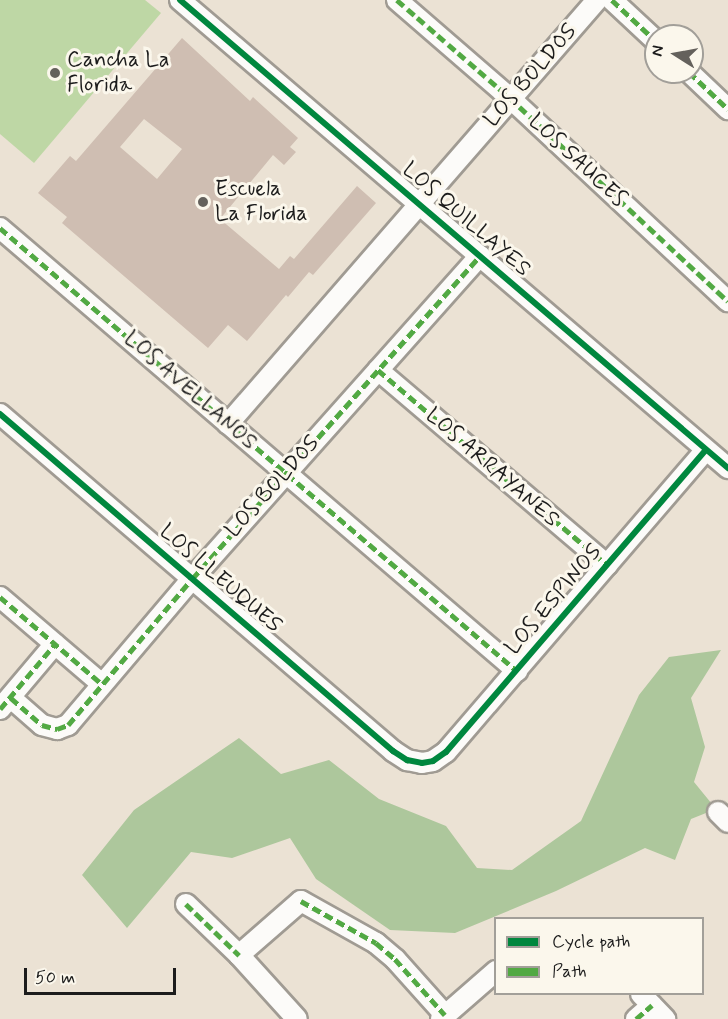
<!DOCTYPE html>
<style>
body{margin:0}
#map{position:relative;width:728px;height:1019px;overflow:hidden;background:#ebe2d4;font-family:Mynerve,sans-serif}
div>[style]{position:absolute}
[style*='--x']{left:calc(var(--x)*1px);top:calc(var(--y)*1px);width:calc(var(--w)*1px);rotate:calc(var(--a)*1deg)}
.green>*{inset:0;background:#bed7a5}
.forest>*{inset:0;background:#adc79c}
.building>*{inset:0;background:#cfbeb2}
.roads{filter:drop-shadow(2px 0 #a09b93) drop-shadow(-2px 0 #a09b93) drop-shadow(0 2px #a09b93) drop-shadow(0 -2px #a09b93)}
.street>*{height:20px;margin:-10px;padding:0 10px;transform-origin:10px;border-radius:10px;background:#fcfbf9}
.quiet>*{height:4.5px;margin-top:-2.25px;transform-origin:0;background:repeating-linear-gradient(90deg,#52a943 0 9px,transparent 0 13.5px)}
.cycleway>*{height:6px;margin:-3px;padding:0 3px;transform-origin:3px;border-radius:3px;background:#00873e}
.dots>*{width:16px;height:16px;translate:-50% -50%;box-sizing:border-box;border:3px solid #fbf7ec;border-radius:50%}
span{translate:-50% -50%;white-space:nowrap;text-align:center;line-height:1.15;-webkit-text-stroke:6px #fbf7ec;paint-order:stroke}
.poi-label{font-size:22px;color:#1c1c1c}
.left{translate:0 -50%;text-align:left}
.street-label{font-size:22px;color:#1c1c1c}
.legend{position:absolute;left:494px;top:917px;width:210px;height:78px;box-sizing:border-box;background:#fbf7ec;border:2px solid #a29f99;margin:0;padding:8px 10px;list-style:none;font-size:18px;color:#1c1c1c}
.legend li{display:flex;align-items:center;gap:12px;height:30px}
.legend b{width:30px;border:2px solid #a29f99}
.north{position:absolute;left:644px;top:24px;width:60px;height:60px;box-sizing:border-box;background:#fbf7ec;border:2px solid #a29f99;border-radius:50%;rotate:281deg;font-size:16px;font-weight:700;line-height:24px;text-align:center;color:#1c1c1c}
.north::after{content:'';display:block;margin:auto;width:21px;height:27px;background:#64615c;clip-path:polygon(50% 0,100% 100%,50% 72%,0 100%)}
.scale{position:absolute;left:24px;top:968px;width:152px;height:27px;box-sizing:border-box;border:3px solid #1c1c1c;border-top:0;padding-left:8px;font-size:18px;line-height:21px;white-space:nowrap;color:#1c1c1c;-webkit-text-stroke:4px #fbf7ec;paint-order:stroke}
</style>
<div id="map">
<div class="green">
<div style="clip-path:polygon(0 0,145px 0,161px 13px,34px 163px,0 134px)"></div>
</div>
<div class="forest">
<div style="clip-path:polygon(721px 650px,691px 698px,705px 747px,694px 782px,716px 809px,691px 819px,675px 860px,645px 848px,556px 891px,455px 933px,390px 930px,316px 879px,290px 838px,232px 858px,191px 852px,127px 928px,82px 875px,134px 810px,239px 738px,281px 774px,329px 760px,379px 799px,446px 826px,477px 868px,512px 870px,581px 821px,639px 695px,669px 657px)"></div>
</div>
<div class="building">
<div style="clip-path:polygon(evenodd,182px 38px,250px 101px,253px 97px,298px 138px,290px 147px,296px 152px,284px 165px,273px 155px,220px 219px,279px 269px,290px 256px,294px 259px,357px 186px,376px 203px,313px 275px,309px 272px,288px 297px,286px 295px,247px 341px,228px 325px,208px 348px,62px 223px,67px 217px,38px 193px,70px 156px,76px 161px,182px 38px,144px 119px,182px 149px,157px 179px,120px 147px,144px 119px)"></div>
</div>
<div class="roads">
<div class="street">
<div style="--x:180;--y:0;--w:721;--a:40.5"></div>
<div style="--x:397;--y:0;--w:150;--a:40.9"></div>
<div style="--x:510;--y:98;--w:298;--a:43"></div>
<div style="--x:612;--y:0;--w:60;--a:43"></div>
<div style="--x:689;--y:72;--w:54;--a:43.5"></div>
<div style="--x:0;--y:228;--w:681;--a:40.59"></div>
<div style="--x:378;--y:370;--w:301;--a:40.4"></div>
<div style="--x:0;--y:414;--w:518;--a:40.61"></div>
<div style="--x:393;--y:751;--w:17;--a:33"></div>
<div style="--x:407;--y:760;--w:15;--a:11"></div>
<div style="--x:422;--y:763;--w:11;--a:-10"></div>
<div style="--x:433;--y:761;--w:16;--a:-35"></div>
<div style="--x:446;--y:752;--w:397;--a:-49.3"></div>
<div style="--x:228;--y:424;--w:562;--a:-48.97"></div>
<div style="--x:0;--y:597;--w:134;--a:40.5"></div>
<div style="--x:11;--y:698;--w:41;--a:41.1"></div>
<div style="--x:42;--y:725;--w:16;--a:15"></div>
<div style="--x:57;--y:729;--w:12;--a:-20"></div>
<div style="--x:68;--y:725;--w:192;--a:-49.7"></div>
<div style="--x:192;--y:579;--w:433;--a:-48.3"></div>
<div style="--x:0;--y:709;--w:85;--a:-49.8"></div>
<div style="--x:718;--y:812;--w:14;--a:45"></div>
<div style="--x:186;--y:904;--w:74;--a:43.9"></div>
<div style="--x:239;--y:955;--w:86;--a:47.8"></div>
<div style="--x:239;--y:955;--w:82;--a:-41.1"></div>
<div style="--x:301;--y:901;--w:86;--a:29.2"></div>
<div style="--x:376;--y:943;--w:25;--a:40"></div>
<div style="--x:395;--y:959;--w:75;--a:48.2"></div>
<div style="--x:641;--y:994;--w:35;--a:46"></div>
<div style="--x:441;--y:1019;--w:73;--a:-41.1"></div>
<div style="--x:636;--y:1019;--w:21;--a:-41"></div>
</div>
</div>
<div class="quiet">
<div style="--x:397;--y:0;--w:150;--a:40.9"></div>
<div style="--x:510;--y:98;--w:298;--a:43"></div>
<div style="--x:612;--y:0;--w:60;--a:43"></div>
<div style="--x:689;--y:72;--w:54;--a:43.5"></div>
<div style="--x:0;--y:228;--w:681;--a:40.59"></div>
<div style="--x:378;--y:370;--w:301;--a:40.4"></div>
<div style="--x:0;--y:597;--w:134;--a:40.5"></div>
<div style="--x:11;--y:698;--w:41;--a:41.1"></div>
<div style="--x:42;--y:725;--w:16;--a:15"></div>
<div style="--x:57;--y:729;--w:12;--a:-20"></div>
<div style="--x:68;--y:725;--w:192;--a:-49.7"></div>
<div style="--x:192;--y:579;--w:433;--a:-48.3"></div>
<div style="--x:0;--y:709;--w:85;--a:-49.8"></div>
<div style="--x:301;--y:901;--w:86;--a:29.2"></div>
<div style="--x:376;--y:943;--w:25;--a:40"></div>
<div style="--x:395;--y:959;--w:75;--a:48.2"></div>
<div style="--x:186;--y:904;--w:74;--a:43.9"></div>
<div style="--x:636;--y:1019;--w:21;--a:-41"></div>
</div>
<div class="cycleway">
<div style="--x:180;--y:0;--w:721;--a:40.5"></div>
<div style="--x:0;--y:414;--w:518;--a:40.61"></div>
<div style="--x:393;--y:751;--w:17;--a:33"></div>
<div style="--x:407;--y:760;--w:15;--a:11"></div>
<div style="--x:422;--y:763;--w:11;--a:-10"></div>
<div style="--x:433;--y:761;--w:16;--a:-35"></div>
<div style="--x:446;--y:752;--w:397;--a:-49.3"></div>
</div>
<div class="dots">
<div style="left:55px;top:73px;background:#64615c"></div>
<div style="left:203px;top:202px;background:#64615c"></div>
</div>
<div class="poi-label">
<span class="left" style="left:67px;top:73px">Cancha La<br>Florida</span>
<span class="left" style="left:215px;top:202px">Escuela<br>La Florida</span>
</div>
<div class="street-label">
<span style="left:531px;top:76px;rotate:-49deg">LOS BOLDOS</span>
<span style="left:577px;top:161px;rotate:43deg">LOS SAUCES</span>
<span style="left:466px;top:220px;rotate:41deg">LOS QUILLAYES</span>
<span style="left:190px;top:391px;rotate:41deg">LOS AVELLANOS</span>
<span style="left:492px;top:468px;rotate:41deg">LOS ARRAYANES</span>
<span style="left:273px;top:487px;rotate:-48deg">LOS BOLDOS</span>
<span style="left:220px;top:579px;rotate:41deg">LOS LLEUQUES</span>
<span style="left:554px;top:600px;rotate:-50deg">LOS ESPINOS</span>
</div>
<ul class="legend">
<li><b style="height:8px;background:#00873e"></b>Cycle path</li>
<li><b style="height:8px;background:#52a943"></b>Path</li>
</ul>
<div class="north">N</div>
<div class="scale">50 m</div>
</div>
